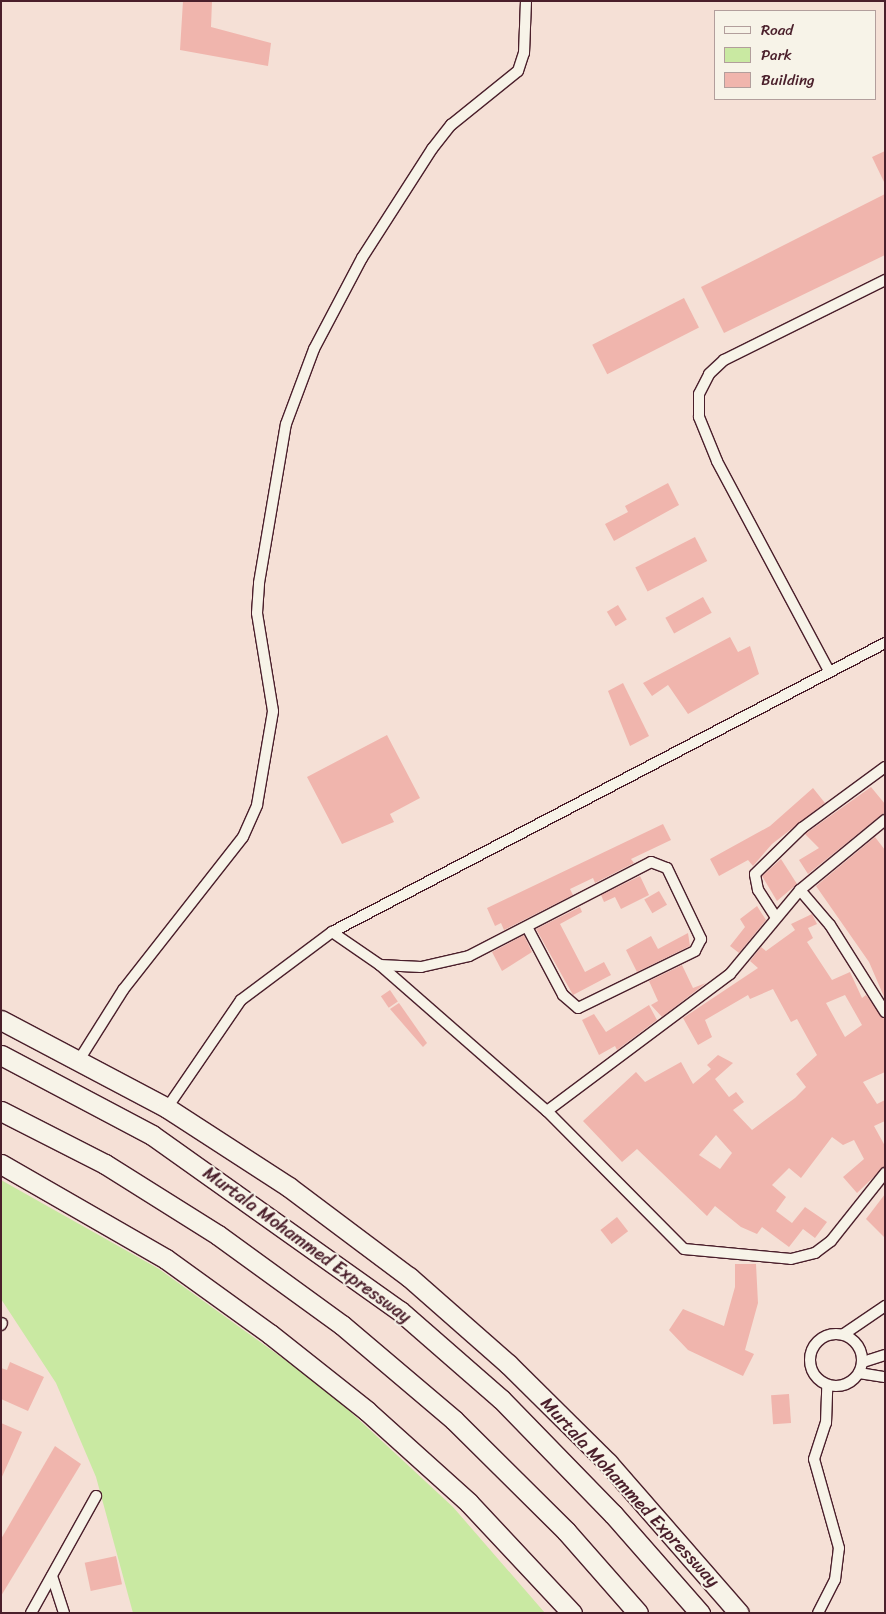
<!DOCTYPE html>
<style>
body{margin:0}
#map{position:relative;width:886px;height:1614px;overflow:hidden;background:#f5e0d6;font-family:Sriracha,sans-serif}
div>[style]{position:absolute}
[style*='--x']{left:calc(var(--x)*1px);top:calc(var(--y)*1px);width:calc(var(--w)*1px);rotate:calc(var(--a)*1deg)}
.green>*{inset:0;background:#c9e9a2}
.building>*{inset:0;background:#f0b5ad;transform-origin:0 0}
.roads{filter:drop-shadow(1px 0 #4a1f2b) drop-shadow(-1px 0 #4a1f2b) drop-shadow(0 1px #4a1f2b) drop-shadow(0 -1px #4a1f2b)}
.street>*{height:10px;margin:-5px;padding:0 5px;transform-origin:5px;border-radius:5px;background:#f7f3e8}
.street>.ring{margin:-5px;padding:0;box-sizing:content-box;background:none;border:10px solid #f7f3e8;border-radius:50%}
.highway>*{height:19px;margin:-9.5px;padding:0 9.5px;transform-origin:9.5px;border-radius:9.5px;background:#f7f3e8}
span{translate:-50% -50%;white-space:nowrap;text-align:center;line-height:1.15;-webkit-text-stroke:4px #f7f3e8;paint-order:stroke}
.street-label{font-size:18px;color:#4a1f2b}
.frame{position:absolute;inset:0;border:2px solid #4a1f2b;pointer-events:none}
.legend{position:absolute;left:714px;top:10px;width:162px;height:90px;box-sizing:border-box;background:#f7f3e8;border:1px solid #b29e9c;margin:0;padding:6px 9px;list-style:none;font-size:15px;color:#4a1f2b}
.legend li{display:flex;align-items:center;gap:10px;height:25px}
.legend b{width:25px;border:1px solid #b29e9c}
</style>
<div id="map">
<div class="green">
<div style="clip-path:polygon(1px 1180px,159px 1269px,328px 1391px,453px 1507px,545px 1613px,133px 1613px,96px 1477px,56px 1383px,1px 1299px)"></div>
</div>
<div class="building">
<div style="clip-path:polygon(183px 1px,212px 1px,211px 27px,271px 43px,268px 66px,180px 50px)"></div>
<div style="clip-path:polygon(885px 151px,885px 184px,872px 157px)"></div>
<div style="clip-path:polygon(885px 194px,885px 255px,724px 333px,701px 287px)"></div>
<div style="left:684px;top:298px;width:33px;height:103px;rotate:63deg"></div>
<div style="clip-path:polygon(668px 483px,679px 505px,614px 541px,605px 524px,628px 512px,625px 506px)"></div>
<div style="left:695px;top:537px;width:27px;height:67px;rotate:63deg"></div>
<div style="left:703px;top:597px;width:18px;height:43px;rotate:61deg"></div>
<div style="left:618px;top:605px;width:17px;height:13px;rotate:59deg"></div>
<div style="clip-path:polygon(730px 637px,738px 652px,750px 646px,759px 674px,688px 714px,668px 685px,652px 696px,643px 683px)"></div>
<div style="clip-path:polygon(623px 683px,649px 736px,630px 746px,608px 691px)"></div>
<div style="clip-path:polygon(387px 735px,420px 798px,390px 814px,394px 822px,342px 844px,307px 777px)"></div>
<div style="clip-path:polygon(871px 787px,885px 804px,885px 812px,808px 874px,799px 860px,819px 848px,805px 834px)"></div>
<div style="clip-path:polygon(813px 788px,825px 803px,772px 844px,753px 866px,748px 860px,719px 876px,710px 859px,770px 826px)"></div>
<div style="clip-path:polygon(663px 824px,671px 840px,631px 859px,634px 863px,595px 883px,593px 878px,570px 889px,573px 895px,504px 930px,501px 923px,495px 926px,487px 908px)"></div>
<div style="clip-path:polygon(875px 837px,885px 850px,885px 999px,869px 962px,816px 886px)"></div>
<div style="clip-path:polygon(781px 859px,797px 884px,777px 901px,762px 876px)"></div>
<div style="clip-path:polygon(640px 876px,649px 895px,621px 909px,615px 897px,604px 902px,601px 895px)"></div>
<div style="left:659px;top:891px;width:16px;height:17px;rotate:60deg"></div>
<div style="clip-path:polygon(757px 906px,766px 920px,739px 953px,730px 946px,745px 927px,740px 919px)"></div>
<div style="clip-path:polygon(580px 907px,582px 912px,560px 924px,585px 972px,604px 962px,611px 975px,573px 995px,536px 929px)"></div>
<div style="clip-path:polygon(evenodd,812px 914px,817px 924px,808px 928px,813px 938px,807px 942px,832px 980px,850px 972px,862px 998px,866px 995px,885px 1019px,885px 1072px,863px 1082px,877px 1104px,885px 1100px,885px 1121px,874px 1126px,885px 1146px,885px 1166px,857px 1193px,843px 1177px,864px 1159px,854px 1140px,843px 1145px,832px 1137px,801px 1178px,789px 1168px,772px 1185px,786px 1197px,776px 1211px,792px 1223px,805px 1207px,827px 1222px,815px 1238px,803px 1229px,789px 1247px,762px 1227px,757px 1234px,741px 1227px,715px 1206px,707px 1216px,637px 1149px,622px 1162px,583px 1121px,636px 1072px,645px 1082px,681px 1062px,693px 1084px,711px 1069px,707px 1065px,718px 1055px,733px 1063px,715px 1079px,729px 1097px,736px 1092px,744px 1102px,733px 1110px,752px 1130px,795px 1098px,806px 1087px,796px 1074px,817px 1055px,797px 1019px,791px 1022px,773px 989px,750px 999px,748px 995px,705px 1020px,712px 1037px,698px 1045px,683px 1018px,758px 968px,750px 961px,761px 947px,766px 951px,795px 930px,791px 924px,812px 914px,845px 995px,862px 1025px,845px 1037px,826px 1003px,845px 995px,812px 914px,716px 1135px,732px 1153px,720px 1169px,699px 1155px,716px 1135px)"></div>
<div style="clip-path:polygon(688px 933px,690px 946px,637px 972px,626px 950px,651px 936px,658px 949px)"></div>
<div style="clip-path:polygon(524px 935px,532px 952px,502px 971px,492px 952px)"></div>
<div style="clip-path:polygon(682px 965px,693px 988px,706px 983px,662px 1017px,651px 1005px,658px 1001px,649px 981px)"></div>
<div style="left:390px;top:990px;width:14px;height:11px;rotate:56deg"></div>
<div style="clip-path:polygon(399px 1003px,427px 1043px,423px 1047px,390px 1009px)"></div>
<div style="clip-path:polygon(649px 1005px,657px 1020px,617px 1050px,615px 1046px,599px 1055px,582px 1020px,594px 1014px,606px 1032px)"></div>
<div style="clip-path:polygon(885px 1194px,885px 1238px,866px 1219px)"></div>
<div style="left:617px;top:1217px;width:18px;height:21px;rotate:52deg"></div>
<div style="clip-path:polygon(735px 1264px,756px 1264px,758px 1303px,745px 1350px,754px 1354px,743px 1376px,688px 1350px,669px 1330px,683px 1309px,724px 1326px,735px 1287px)"></div>
<div style="clip-path:polygon(10px 1362px,44px 1377px,28px 1411px,1px 1399px,1px 1368px,7px 1370px)"></div>
<div style="left:789px;top:1394px;width:29px;height:18px;rotate:86deg"></div>
<div style="clip-path:polygon(1px 1423px,22px 1432px,1px 1479px)"></div>
<div style="clip-path:polygon(55px 1446px,81px 1464px,1px 1596px,1px 1539px)"></div>
<div style="left:116px;top:1556px;width:29px;height:32px;rotate:78deg"></div>
</div>
<div class="roads">
<div class="street">
<div style="--x:829;--y:671;--w:238;--a:-118.1"></div>
<div style="--x:717;--y:461;--w:48;--a:-112.2"></div>
<div style="--x:699;--y:417;--w:23;--a:-90"></div>
<div style="--x:699;--y:394;--w:22;--a:-63"></div>
<div style="--x:709;--y:374;--w:21;--a:-43"></div>
<div style="--x:724;--y:360;--w:180;--a:-26.4"></div>
<div style="--x:800;--y:890;--w:46;--a:49.4"></div>
<div style="--x:830;--y:925;--w:103;--a:57.7"></div>
<div style="--x:775;--y:916;--w:31;--a:-123"></div>
<div style="--x:758;--y:890;--w:16;--a:-101"></div>
<div style="--x:755;--y:874;--w:66;--a:-44.4"></div>
<div style="--x:802;--y:828;--w:103;--a:-36.3"></div>
<div style="--x:332;--y:932;--w:58;--a:34.5"></div>
<div style="--x:380;--y:965;--w:41;--a:2.8"></div>
<div style="--x:421;--y:967;--w:49;--a:-12.9"></div>
<div style="--x:469;--y:956;--w:205;--a:-27.3"></div>
<div style="--x:651;--y:862;--w:17;--a:21"></div>
<div style="--x:667;--y:868;--w:79;--a:64.4"></div>
<div style="--x:701;--y:939;--w:13;--a:117"></div>
<div style="--x:695;--y:951;--w:130;--a:154"></div>
<div style="--x:578;--y:1008;--w:20;--a:-139"></div>
<div style="--x:563;--y:995;--w:77;--a:-117.9"></div>
<div style="--x:380;--y:965;--w:222;--a:41.2"></div>
<div style="--x:547;--y:1111;--w:194;--a:45.2"></div>
<div style="--x:684;--y:1249;--w:107;--a:5.3"></div>
<div style="--x:791;--y:1259;--w:25;--a:-14"></div>
<div style="--x:815;--y:1253;--w:20;--a:-37"></div>
<div style="--x:831;--y:1241;--w:87;--a:-51.5"></div>
<div style="--x:79;--y:1060;--w:83;--a:-57.8"></div>
<div style="--x:123;--y:990;--w:194;--a:-51.9"></div>
<div style="--x:243;--y:837;--w:35;--a:-66"></div>
<div style="--x:257;--y:805;--w:95;--a:-80.3"></div>
<div style="--x:273;--y:711;--w:99;--a:-99.3"></div>
<div style="--x:257;--y:613;--w:30;--a:-86"></div>
<div style="--x:259;--y:583;--w:161;--a:-80.4"></div>
<div style="--x:286;--y:424;--w:80;--a:-69.5"></div>
<div style="--x:314;--y:349;--w:103;--a:-62.2"></div>
<div style="--x:362;--y:258;--w:130;--a:-57.3"></div>
<div style="--x:432;--y:149;--w:31;--a:-52"></div>
<div style="--x:451;--y:125;--w:86;--a:-38.9"></div>
<div style="--x:518;--y:71;--w:19;--a:-72"></div>
<div style="--x:524;--y:53;--w:52;--a:-87.8"></div>
<div style="--x:167;--y:1108;--w:131;--a:-55.6"></div>
<div style="--x:241;--y:1000;--w:114;--a:-36.8"></div>
<div style="--x:332;--y:932;--w:624;--a:-27.59"></div>
<div style="--x:547;--y:1111;--w:229;--a:-36.8"></div>
<div style="--x:730;--y:974;--w:109;--a:-50.2"></div>
<div style="--x:800;--y:890;--w:110;--a:-39.5"></div>
<div style="--x:1;--y:1325;--w:2;--a:-63"></div>
<div class="ring" style="left:810px;top:1334px;width:42px;height:42px"></div>
<div style="--x:844;--y:1334;--w:50;--a:-34.3"></div>
<div style="--x:863;--y:1362;--w:23;--a:-18"></div>
<div style="--x:859;--y:1373;--w:26;--a:9"></div>
<div style="--x:52;--y:1576;--w:39;--a:72"></div>
<div style="--x:31;--y:1613;--w:134;--a:-60.9"></div>
<div style="--x:818;--y:1613;--w:37;--a:-63"></div>
<div style="--x:835;--y:1580;--w:32;--a:-83"></div>
<div style="--x:839;--y:1548;--w:92;--a:-105.7"></div>
<div style="--x:814;--y:1459;--w:38;--a:-72"></div>
<div style="--x:826;--y:1423;--w:38;--a:-88"></div>
</div>
<div class="highway">
<div style="--x:1;--y:1020;--w:188;--a:27.9"></div>
<div style="--x:167;--y:1108;--w:145;--a:32.9"></div>
<div style="--x:289;--y:1187;--w:150;--a:36.9"></div>
<div style="--x:409;--y:1277;--w:132;--a:41.3"></div>
<div style="--x:508;--y:1364;--w:141;--a:44.7"></div>
<div style="--x:608;--y:1463;--w:199;--a:48.9"></div>
<div style="--x:1;--y:1055;--w:171;--a:27.9"></div>
<div style="--x:152;--y:1135;--w:304;--a:35.4"></div>
<div style="--x:400;--y:1311;--w:134;--a:41.1"></div>
<div style="--x:501;--y:1399;--w:161;--a:45.8"></div>
<div style="--x:613;--y:1514;--w:132;--a:48.7"></div>
<div style="--x:1;--y:1111;--w:117;--a:27"></div>
<div style="--x:105;--y:1164;--w:133;--a:32.1"></div>
<div style="--x:218;--y:1235;--w:153;--a:36"></div>
<div style="--x:342;--y:1325;--w:147;--a:40.3"></div>
<div style="--x:454;--y:1420;--w:158;--a:44.7"></div>
<div style="--x:566;--y:1531;--w:109;--a:48.7"></div>
<div style="--x:1;--y:1164;--w:190;--a:29.9"></div>
<div style="--x:166;--y:1259;--w:128;--a:35.8"></div>
<div style="--x:270;--y:1334;--w:124;--a:38.4"></div>
<div style="--x:367;--y:1411;--w:137;--a:42"></div>
<div style="--x:469;--y:1503;--w:151;--a:46.9"></div>
</div>
</div>
<div class="street-label">
<span style="left:307px;top:1245px;rotate:36deg">Murtala Mohammed Expressway</span>
<span style="left:630px;top:1492px;rotate:47deg">Murtala Mohammed Expressway</span>
</div>
<div class="frame"></div>
<ul class="legend">
<li><b style="height:6px;background:#f7f3e8"></b>Road</li>
<li><b style="height:14px;background:#c9e9a2"></b>Park</li>
<li><b style="height:14px;background:#f0b5ad"></b>Building</li>
</ul>
</div>
